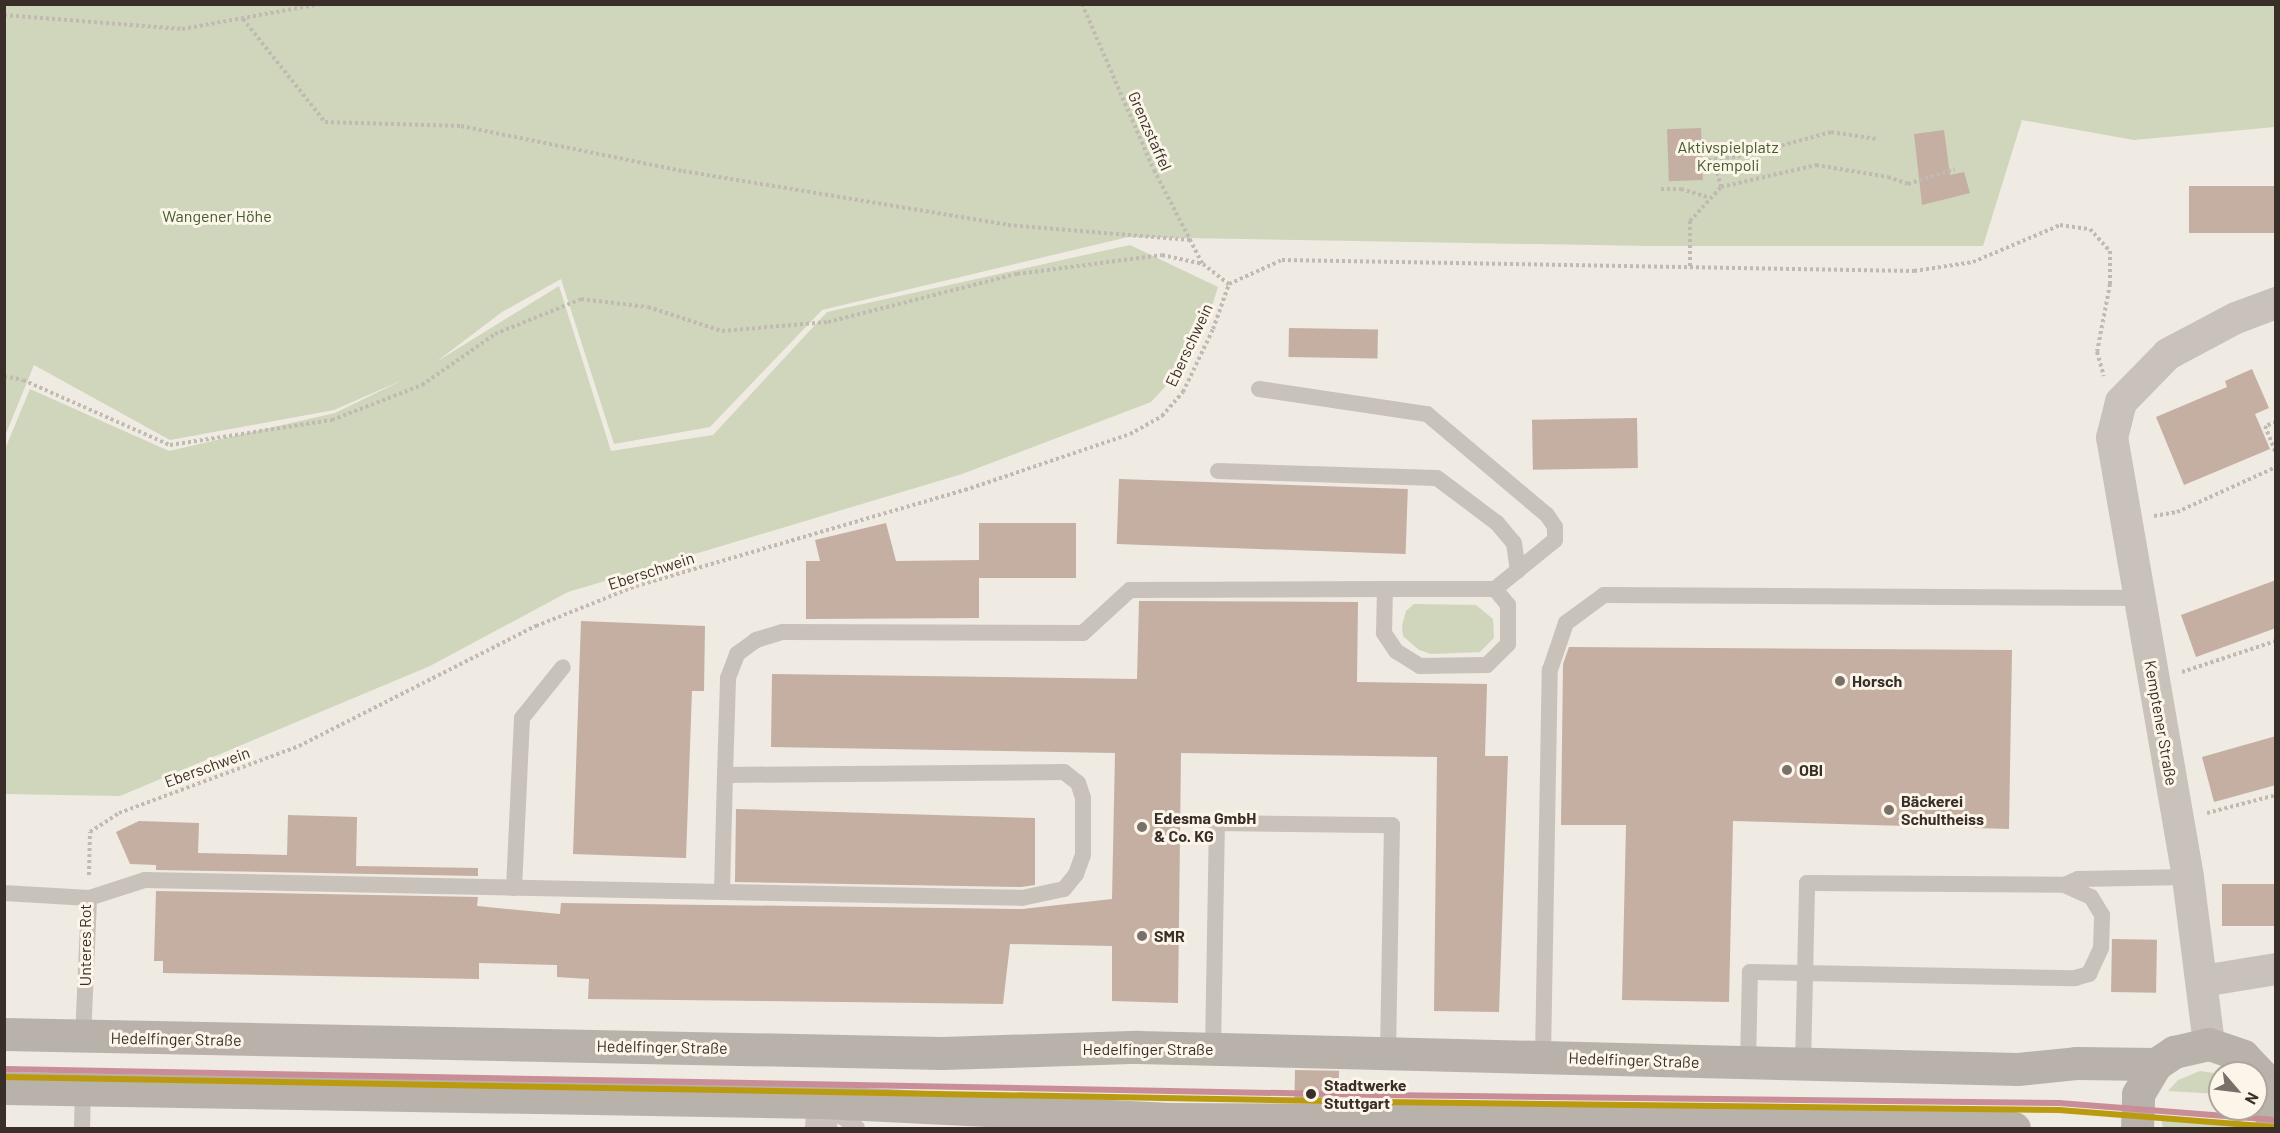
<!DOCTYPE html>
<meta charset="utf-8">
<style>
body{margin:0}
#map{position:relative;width:2280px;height:1133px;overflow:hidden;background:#efeae2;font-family:Barlow,sans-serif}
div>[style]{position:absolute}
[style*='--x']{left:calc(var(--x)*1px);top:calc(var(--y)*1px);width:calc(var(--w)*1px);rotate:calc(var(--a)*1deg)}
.green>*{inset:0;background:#cfd6bb}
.building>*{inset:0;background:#c4afa2;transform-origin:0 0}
.path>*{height:4px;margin-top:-2px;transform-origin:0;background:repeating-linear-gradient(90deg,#c1bab3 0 3px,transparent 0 6px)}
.lane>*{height:16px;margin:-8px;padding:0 8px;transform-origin:8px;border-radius:8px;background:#c8c2bb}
.street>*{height:32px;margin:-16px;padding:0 16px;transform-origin:16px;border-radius:16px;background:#c8c2bb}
.secondary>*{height:33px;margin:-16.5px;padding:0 16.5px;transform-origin:16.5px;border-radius:16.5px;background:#b9b2ab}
.rail-1>*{height:6px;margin:-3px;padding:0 3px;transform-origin:3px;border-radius:3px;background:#c98d98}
.rail-2>*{height:6px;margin:-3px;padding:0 3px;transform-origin:3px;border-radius:3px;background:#ba9b10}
.dots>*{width:16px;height:16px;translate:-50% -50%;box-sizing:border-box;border:3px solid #fbf5ea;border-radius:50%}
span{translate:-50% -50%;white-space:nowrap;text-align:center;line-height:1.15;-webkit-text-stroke:6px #fbf5ea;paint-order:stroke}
.street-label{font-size:16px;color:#3a2f28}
.park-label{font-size:16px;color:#455b2a}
.poi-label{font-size:16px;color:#3a2f28;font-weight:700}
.left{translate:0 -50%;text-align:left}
.stop-label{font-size:16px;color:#3a2f28;font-weight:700}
.frame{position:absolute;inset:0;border:6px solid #3a2f28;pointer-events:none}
.north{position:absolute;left:2208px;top:1061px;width:60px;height:60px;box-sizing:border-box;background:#fbf5ea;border:2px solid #aea69c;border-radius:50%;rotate:118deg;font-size:16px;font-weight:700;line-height:24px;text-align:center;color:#3a2f28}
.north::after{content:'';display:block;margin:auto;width:21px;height:27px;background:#797069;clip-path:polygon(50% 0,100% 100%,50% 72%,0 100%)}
</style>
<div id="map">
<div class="green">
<div style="clip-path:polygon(5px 5px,2275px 5px,2275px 127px,2134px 140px,2022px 120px,1983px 246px,1649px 246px,1128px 237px,822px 310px,710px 427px,614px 444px,561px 279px,502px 312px,436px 362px,559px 286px,611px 451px,713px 435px,827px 312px,1130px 245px,1218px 287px,1205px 328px,1186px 364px,1151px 402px,962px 474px,568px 592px,430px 666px,120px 796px,5px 794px,5px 449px,30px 389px,169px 451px,335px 413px,405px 379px,334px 410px,170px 440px,34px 365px,5px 436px)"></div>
<div style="clip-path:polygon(1414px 604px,1476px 605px,1493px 619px,1494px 638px,1480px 652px,1431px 654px,1419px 650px,1403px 636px,1402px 626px,1406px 611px)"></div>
<div style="clip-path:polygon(2200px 1071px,2220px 1074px,2220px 1094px,2168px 1091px,2178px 1080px)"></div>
<div style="clip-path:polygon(2161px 1118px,2247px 1127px,2163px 1128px)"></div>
</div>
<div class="building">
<div style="left:1701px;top:128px;width:52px;height:34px;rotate:88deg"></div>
<div style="clip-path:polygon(1944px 130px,1950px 175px,1964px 172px,1970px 193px,1922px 205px,1914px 134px)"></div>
<div style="left:2276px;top:186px;width:47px;height:87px;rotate:90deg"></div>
<div style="left:1289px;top:328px;width:89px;height:29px;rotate:1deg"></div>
<div style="clip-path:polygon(2252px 369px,2269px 408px,2255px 414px,2270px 449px,2184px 485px,2156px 417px,2227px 387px,2225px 381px)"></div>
<div style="left:1637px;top:418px;width:50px;height:105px;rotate:89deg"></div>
<div style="left:1119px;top:479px;width:289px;height:65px;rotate:2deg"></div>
<div style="clip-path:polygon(886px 523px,896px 561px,979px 560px,979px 618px,806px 619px,806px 561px,820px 561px,815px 540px)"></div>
<div style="left:979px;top:523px;width:97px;height:55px"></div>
<div style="clip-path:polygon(2276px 580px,2276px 628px,2196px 657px,2181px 615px)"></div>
<div style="clip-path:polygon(1139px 601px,1358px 602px,1357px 682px,1487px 684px,1485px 756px,1508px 756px,1499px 1012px,1434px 1011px,1437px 757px,1181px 753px,1178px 1003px,1112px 1001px,1112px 946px,1010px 944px,1003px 1004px,588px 999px,589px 979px,557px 977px,557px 965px,479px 963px,479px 979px,163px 973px,163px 961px,154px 961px,156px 891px,478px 897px,477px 906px,560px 914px,561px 903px,1022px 909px,1112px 899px,1115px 753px,771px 747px,772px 674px,1137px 679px)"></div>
<div style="clip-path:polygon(581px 621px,705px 626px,704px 691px,692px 691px,686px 858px,573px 854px)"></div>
<div style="clip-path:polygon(1569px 647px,2012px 650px,2009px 829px,1733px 821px,1729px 1002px,1622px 1000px,1626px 825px,1561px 825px,1563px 664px)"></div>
<div style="clip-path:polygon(2276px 736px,2276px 785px,2214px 802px,2202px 757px)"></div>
<div style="clip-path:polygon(736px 809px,1035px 818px,1035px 885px,1021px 887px,735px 882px)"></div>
<div style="clip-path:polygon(288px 815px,357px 817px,356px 866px,478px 868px,478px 876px,156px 870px,156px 865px,130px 864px,116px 832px,139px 821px,199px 823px,198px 853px,287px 855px)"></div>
<div style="left:2276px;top:884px;width:42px;height:54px;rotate:90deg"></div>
<div style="left:2112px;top:939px;width:45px;height:53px;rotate:1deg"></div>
<div style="left:1295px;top:1070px;width:44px;height:31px;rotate:1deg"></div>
</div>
<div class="path">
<div style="--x:1082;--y:4;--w:181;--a:66.6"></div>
<div style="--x:1154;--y:170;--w:105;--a:62.7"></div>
<div style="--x:4;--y:15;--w:179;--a:4.5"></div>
<div style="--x:182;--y:29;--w:141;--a:-10.2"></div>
<div style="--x:243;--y:19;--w:132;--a:51.5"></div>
<div style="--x:325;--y:122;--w:136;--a:1.7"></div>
<div style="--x:461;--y:126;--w:227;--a:11.5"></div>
<div style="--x:683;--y:171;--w:329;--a:9.4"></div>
<div style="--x:1008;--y:225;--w:183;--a:4.7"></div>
<div style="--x:1702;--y:161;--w:45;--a:-7.6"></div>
<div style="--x:1747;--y:155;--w:87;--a:-15.3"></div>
<div style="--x:1831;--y:132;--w:46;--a:8.8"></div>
<div style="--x:1714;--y:161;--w:27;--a:75"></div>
<div style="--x:1661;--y:189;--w:20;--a:0"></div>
<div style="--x:1681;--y:189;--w:28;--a:17"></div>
<div style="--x:1690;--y:266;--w:45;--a:-90"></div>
<div style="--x:1690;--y:221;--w:46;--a:-47.6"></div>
<div style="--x:1721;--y:187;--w:98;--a:-13"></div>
<div style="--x:1816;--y:165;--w:73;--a:9.5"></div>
<div style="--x:1888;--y:177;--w:21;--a:19"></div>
<div style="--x:1908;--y:184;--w:49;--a:-17.7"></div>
<div style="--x:1229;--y:284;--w:58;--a:-24.4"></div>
<div style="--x:1282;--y:260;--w:632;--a:1"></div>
<div style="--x:1914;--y:271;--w:60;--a:-8.7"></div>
<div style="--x:1973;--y:262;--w:95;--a:-23"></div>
<div style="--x:2060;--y:225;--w:30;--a:8"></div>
<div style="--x:2090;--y:229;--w:30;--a:48"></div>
<div style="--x:2110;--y:251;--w:33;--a:90"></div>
<div style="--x:2110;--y:284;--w:69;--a:100.8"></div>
<div style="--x:2097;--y:352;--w:25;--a:74"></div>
<div style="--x:4;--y:376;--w:19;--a:12"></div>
<div style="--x:23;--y:380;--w:161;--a:23.9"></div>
<div style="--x:170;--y:445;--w:164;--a:-8.8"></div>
<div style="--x:332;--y:420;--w:97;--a:-21.3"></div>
<div style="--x:422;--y:385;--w:89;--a:-34.9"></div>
<div style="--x:495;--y:334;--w:93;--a:-22.1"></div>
<div style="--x:581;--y:299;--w:67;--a:6.8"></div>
<div style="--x:648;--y:307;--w:78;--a:18"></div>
<div style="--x:722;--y:331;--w:106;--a:-4.9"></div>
<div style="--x:828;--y:322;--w:195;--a:-14.3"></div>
<div style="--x:1017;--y:274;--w:146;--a:-7.5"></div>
<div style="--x:1162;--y:255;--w:42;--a:12.4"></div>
<div style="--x:1203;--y:264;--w:33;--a:38"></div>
<div style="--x:2276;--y:422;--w:12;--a:160"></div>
<div style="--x:2265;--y:426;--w:29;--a:68"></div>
<div style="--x:2154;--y:516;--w:23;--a:-10"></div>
<div style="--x:2177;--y:512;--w:109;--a:-24.4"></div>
<div style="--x:2182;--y:672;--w:99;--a:-18.3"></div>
<div style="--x:2207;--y:813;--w:71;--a:-14.6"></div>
<div style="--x:89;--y:875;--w:43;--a:-88.7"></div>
<div style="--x:90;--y:832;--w:35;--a:-33"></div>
<div style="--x:119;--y:813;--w:192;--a:-20.4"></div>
<div style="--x:299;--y:746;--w:266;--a:-26.9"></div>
<div style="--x:536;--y:626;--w:108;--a:-21.8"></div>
<div style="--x:636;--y:586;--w:343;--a:-16.3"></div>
<div style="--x:965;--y:490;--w:174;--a:-18.7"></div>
<div style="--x:1130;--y:434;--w:37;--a:-29"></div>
<div style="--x:1162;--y:416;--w:32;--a:-49"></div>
<div style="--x:1183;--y:392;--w:70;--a:-64.5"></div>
<div style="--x:1213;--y:329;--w:48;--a:-70.4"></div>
</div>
<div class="lane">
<div style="--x:1259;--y:389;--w:170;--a:8.5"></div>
<div style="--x:1427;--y:414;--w:157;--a:40.1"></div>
<div style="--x:1547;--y:515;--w:14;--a:56"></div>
<div style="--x:1555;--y:527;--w:13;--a:90"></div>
<div style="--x:1555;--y:540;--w:77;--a:140.8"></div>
<div style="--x:1218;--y:471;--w:219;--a:1.8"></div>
<div style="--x:1437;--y:478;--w:75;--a:36.9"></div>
<div style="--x:1497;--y:523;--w:26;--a:50"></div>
<div style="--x:1514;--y:543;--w:28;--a:82"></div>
<div style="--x:725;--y:775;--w:97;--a:-88.2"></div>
<div style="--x:728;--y:678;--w:26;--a:-69"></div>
<div style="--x:737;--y:654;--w:24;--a:-36"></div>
<div style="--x:756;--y:640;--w:28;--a:-17"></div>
<div style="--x:783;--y:632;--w:300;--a:0.2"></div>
<div style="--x:1083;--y:633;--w:64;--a:-42.5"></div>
<div style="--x:1130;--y:590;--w:255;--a:-0.2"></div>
<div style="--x:1385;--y:589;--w:110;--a:0"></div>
<div style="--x:1495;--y:589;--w:21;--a:51"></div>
<div style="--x:1508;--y:605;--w:39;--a:90"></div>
<div style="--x:1508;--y:644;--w:30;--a:135"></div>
<div style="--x:1487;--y:665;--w:67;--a:179.1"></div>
<div style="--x:1420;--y:666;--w:28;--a:-148"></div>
<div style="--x:1396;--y:651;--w:22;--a:-124"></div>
<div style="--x:1384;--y:633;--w:44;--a:-88.7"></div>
<div style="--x:514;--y:888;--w:170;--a:-87.3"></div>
<div style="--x:522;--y:718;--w:65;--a:-51.2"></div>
<div style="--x:4;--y:893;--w:85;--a:3.4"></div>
<div style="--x:89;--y:898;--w:59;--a:-17.8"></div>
<div style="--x:145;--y:880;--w:577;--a:1.19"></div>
<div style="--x:722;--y:892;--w:300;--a:1.1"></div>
<div style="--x:1022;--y:898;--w:43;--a:-12.1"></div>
<div style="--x:1064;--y:889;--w:19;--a:-51"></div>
<div style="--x:1076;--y:874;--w:20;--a:-70"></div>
<div style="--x:1083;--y:855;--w:57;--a:-90"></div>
<div style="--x:1083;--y:798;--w:16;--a:-108"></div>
<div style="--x:1078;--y:783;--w:18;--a:-142"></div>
<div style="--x:1064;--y:772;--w:339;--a:179.5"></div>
<div style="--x:725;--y:775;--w:117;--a:91.5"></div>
<div style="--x:83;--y:1038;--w:140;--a:-87.5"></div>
<div style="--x:1213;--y:1049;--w:226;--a:-89"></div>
<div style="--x:1217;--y:823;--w:175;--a:0.7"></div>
<div style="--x:1392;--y:825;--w:228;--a:91"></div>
<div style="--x:1543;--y:1057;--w:387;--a:-89"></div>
<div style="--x:1550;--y:670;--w:50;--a:-71.2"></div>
<div style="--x:1566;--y:623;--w:47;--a:-36.4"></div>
<div style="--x:1604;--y:595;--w:535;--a:0.32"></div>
<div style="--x:1748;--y:1065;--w:93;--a:-88.8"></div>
<div style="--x:1750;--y:972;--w:325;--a:1.1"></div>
<div style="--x:2075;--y:978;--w:15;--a:-16"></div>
<div style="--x:2089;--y:974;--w:29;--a:-65"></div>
<div style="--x:2101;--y:948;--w:33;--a:-88"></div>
<div style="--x:2102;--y:915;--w:21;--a:-121"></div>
<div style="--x:2091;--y:897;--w:30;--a:-156"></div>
<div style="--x:1803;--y:1065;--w:182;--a:-88.7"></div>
<div style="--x:1807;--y:883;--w:257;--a:0.4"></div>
<div style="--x:2064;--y:885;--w:15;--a:-23"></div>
<div style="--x:2078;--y:879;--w:110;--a:-1"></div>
<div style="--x:828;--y:1106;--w:36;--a:37"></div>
<div style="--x:82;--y:1128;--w:41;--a:-88.6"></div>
</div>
<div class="street">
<div style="--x:2203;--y:981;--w:74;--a:-9.3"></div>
<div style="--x:2209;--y:1044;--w:168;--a:-97.2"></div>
<div style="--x:2188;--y:877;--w:446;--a:-99.8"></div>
<div style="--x:2112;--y:438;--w:37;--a:-76"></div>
<div style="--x:2121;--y:402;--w:67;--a:-45.6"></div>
<div style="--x:2168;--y:354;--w:77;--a:-27.9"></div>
<div style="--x:2236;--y:318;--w:43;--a:-20.6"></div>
<div style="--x:821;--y:1128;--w:26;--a:-86"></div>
</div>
<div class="secondary">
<div style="--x:4;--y:1034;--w:938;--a:1.16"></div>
<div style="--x:942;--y:1053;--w:196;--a:-1.8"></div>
<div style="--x:1138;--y:1047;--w:880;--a:1.43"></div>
<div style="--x:2018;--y:1069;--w:58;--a:-5.9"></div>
<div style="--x:2076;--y:1063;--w:80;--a:0.7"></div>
<div style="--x:2156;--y:1064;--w:22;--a:-34"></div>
<div style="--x:2174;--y:1052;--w:36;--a:-13"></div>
<div style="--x:2209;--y:1044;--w:36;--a:19"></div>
<div style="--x:2243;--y:1056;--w:29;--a:46"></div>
<div style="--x:2263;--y:1077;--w:31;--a:71"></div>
<div style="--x:2273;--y:1106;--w:22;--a:95"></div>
<div style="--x:4;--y:1088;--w:819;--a:0.98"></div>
<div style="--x:823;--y:1102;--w:342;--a:2.8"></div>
<div style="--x:1165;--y:1119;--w:538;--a:0.21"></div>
<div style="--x:1703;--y:1121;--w:311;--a:1.3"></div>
<div style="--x:2137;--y:1128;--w:34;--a:-88"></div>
<div style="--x:2138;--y:1094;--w:35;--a:-59"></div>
</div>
<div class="rail-1">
<div style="--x:4;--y:1069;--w:1377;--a:1.08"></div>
<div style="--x:1381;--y:1095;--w:678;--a:0.68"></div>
<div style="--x:2059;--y:1103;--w:218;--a:4.5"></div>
</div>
<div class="rail-2">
<div style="--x:4;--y:1077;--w:1377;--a:1.04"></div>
<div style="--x:1381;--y:1102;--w:678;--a:0.68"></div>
<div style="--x:2059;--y:1110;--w:217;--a:4.5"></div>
</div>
<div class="dots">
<div style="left:1840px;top:681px;background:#797069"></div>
<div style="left:1787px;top:770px;background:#797069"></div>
<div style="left:1889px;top:810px;background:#797069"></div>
<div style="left:1142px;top:827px;background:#797069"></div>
<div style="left:1142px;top:936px;background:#797069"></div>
<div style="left:1311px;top:1094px;background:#3a2f28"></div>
</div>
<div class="street-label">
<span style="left:1150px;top:131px;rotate:66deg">Grenzstaffel</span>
<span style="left:1189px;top:345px;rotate:-65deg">Eberschwein</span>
<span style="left:651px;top:571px;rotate:-18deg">Eberschwein</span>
<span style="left:2161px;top:723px;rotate:80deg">Kemptener Straße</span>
<span style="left:207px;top:767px;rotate:-20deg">Eberschwein</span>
<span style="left:85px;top:945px;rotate:-90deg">Unteres Rot</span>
<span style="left:176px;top:1039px;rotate:1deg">Hedelfinger Straße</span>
<span style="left:662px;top:1047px;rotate:1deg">Hedelfinger Straße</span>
<span style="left:1148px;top:1049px">Hedelfinger Straße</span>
<span style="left:1634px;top:1060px;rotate:2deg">Hedelfinger Straße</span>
</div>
<div class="park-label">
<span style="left:1728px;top:156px">Aktivspielplatz<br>Krempoli</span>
<span style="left:217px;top:216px">Wangener Höhe</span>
</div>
<div class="poi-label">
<span class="left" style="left:1852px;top:681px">Horsch</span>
<span class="left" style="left:1799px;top:770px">OBI</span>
<span class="left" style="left:1901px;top:810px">Bäckerei<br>Schultheiss</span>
<span class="left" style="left:1154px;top:827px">Edesma GmbH<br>&amp; Co. KG</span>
<span class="left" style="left:1154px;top:936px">SMR</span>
</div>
<div class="stop-label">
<span class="left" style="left:1324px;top:1094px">Stadtwerke<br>Stuttgart</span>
</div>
<div class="frame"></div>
<div class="north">N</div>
</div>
